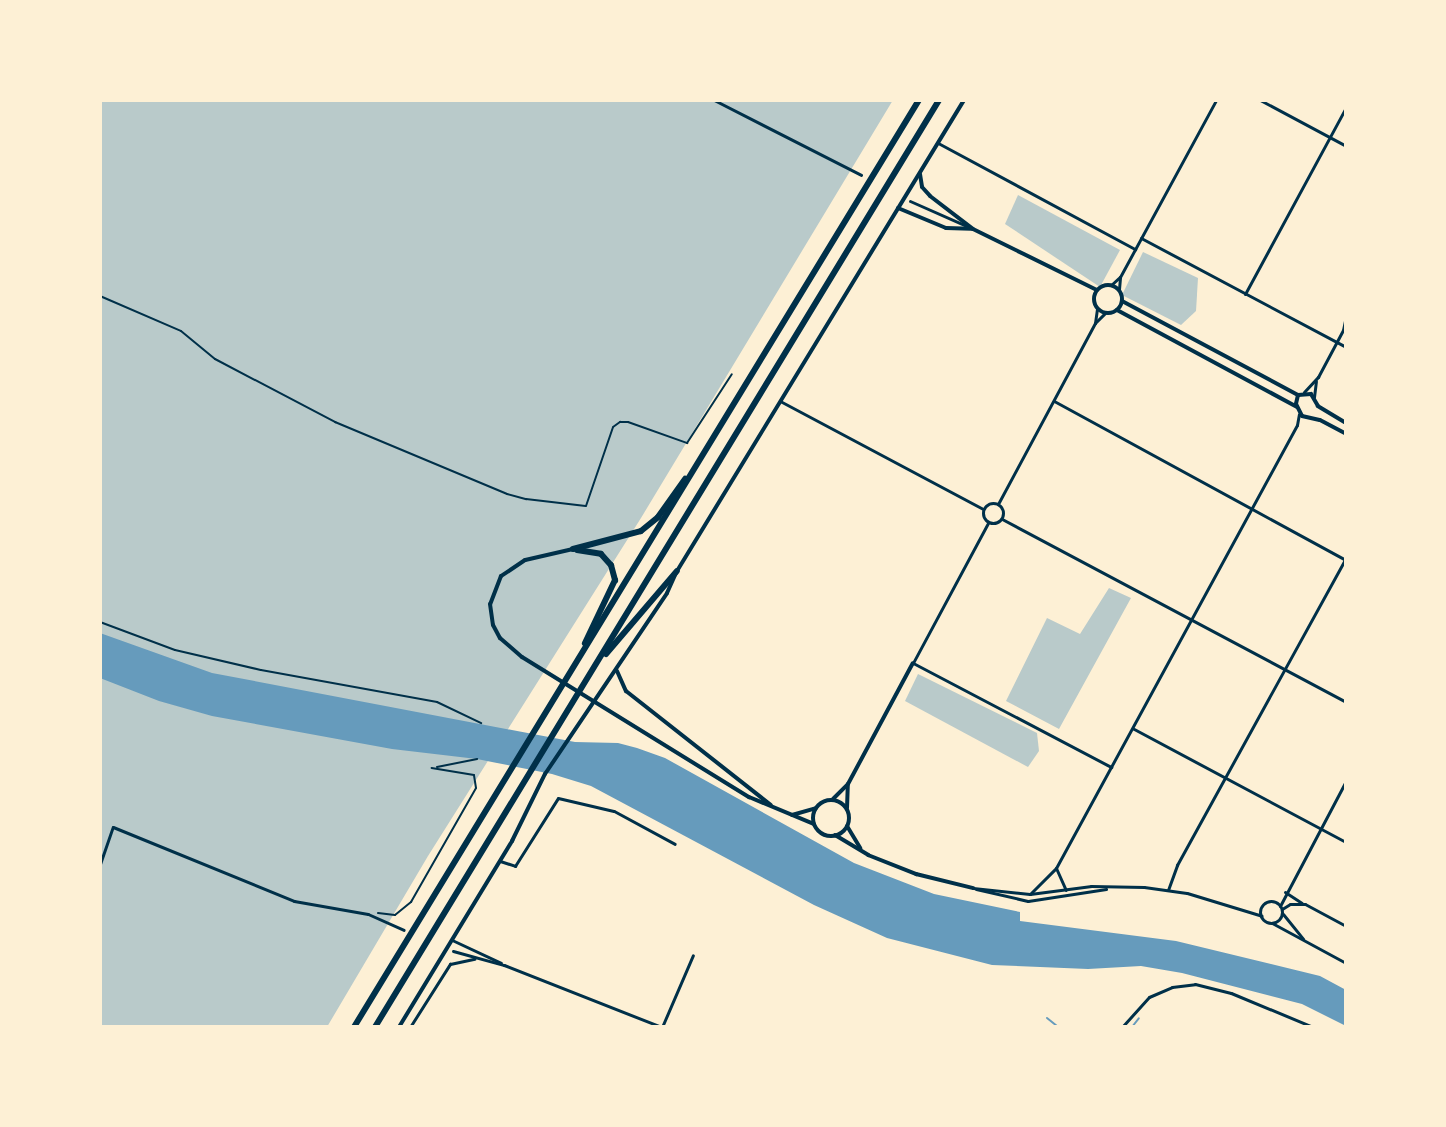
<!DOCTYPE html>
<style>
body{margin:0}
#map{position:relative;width:1446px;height:1127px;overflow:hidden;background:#fdf0d5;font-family:Arial,sans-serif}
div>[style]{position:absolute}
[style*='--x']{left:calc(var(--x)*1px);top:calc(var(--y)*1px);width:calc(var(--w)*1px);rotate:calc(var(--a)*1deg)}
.green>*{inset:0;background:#b9caca}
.water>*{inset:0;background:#669bbc}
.stream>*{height:2px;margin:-1px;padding:0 1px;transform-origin:1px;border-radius:1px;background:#669bbc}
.path>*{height:2px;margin:-1px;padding:0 1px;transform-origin:1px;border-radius:1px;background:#003049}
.minor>*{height:3px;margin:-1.5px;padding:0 1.5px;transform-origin:1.5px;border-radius:1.5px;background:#003049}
.minor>.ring{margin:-1.5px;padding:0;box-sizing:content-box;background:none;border:3px solid #003049;border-radius:50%}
.tertiary>*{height:4px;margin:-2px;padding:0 2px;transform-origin:2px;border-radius:2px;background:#003049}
.tertiary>.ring{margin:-2px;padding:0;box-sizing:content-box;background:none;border:4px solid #003049;border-radius:50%}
.motorway>*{height:6px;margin:-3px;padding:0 3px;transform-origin:3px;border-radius:3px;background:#003049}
span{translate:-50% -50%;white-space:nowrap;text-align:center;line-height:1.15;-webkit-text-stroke:8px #fdf0d5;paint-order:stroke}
.frame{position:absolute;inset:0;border:102px solid #fdf0d5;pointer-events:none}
</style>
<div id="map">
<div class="green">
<div style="clip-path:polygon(100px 100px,893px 100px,641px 518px,428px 856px,327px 1027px,100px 1027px)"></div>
<div style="clip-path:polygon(1018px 195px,1120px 250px,1100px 287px,1005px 224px)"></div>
<div style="clip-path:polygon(1143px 252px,1198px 278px,1196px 311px,1181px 325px,1122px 295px)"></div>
<div style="clip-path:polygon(1109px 588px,1131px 598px,1059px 729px,1006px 701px,1047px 618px,1080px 634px)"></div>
<div style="clip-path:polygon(918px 674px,1037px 733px,1039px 751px,1028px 767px,905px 701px)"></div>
</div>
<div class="water">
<div style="clip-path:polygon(100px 633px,212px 673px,575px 742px,618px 743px,637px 748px,665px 758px,854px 863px,934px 894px,1020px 912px,1020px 921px,1176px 941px,1320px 976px,1346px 990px,1346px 1026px,1302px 1004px,1182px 973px,1141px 966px,1088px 969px,992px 965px,887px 938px,814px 905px,591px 786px,552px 774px,477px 759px,392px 749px,212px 716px,159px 701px,100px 678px)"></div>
</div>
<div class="stream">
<div style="--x:1047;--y:1018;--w:14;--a:39"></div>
<div style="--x:1132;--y:1027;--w:11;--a:-52"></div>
</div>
<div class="path">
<div style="--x:100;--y:296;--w:88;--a:23.4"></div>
<div style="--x:181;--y:331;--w:44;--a:39.5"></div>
<div style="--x:215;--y:359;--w:136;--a:27.7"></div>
<div style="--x:335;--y:422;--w:186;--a:22.7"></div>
<div style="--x:507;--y:494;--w:20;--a:15"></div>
<div style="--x:526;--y:499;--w:60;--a:6.7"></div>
<div style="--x:586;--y:506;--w:83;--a:-71.1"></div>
<div style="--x:613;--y:427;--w:9;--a:-36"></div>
<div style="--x:620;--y:422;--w:8;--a:0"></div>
<div style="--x:628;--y:422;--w:63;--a:19.6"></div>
<div style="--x:687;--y:443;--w:82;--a:-56.9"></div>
<div style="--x:100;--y:622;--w:80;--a:20.5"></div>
<div style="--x:175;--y:650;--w:88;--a:13.1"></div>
<div style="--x:261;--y:670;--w:179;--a:10.3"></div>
<div style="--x:437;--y:702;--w:49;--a:25.5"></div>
<div style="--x:437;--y:767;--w:41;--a:-11.3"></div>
<div style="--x:378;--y:913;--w:17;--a:7"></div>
<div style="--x:395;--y:915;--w:21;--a:-39"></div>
<div style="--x:411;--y:902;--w:131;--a:-60.3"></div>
<div style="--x:476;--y:788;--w:13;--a:-99"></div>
<div style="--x:474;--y:775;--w:43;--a:-170.5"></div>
</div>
<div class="minor">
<div style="--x:714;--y:100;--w:165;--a:27"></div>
<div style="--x:1260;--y:100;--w:98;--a:28.1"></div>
<div style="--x:938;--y:143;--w:224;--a:28.3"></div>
<div style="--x:910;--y:201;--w:64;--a:23.8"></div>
<div style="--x:1141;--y:238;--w:232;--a:28"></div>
<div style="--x:1111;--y:285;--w:12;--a:-42"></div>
<div style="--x:1120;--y:277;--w:201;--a:-61.5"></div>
<div style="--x:1119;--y:289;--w:12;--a:-85"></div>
<div style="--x:1245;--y:294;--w:213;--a:-61.6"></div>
<div style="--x:1095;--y:323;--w:15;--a:-82"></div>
<div style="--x:1304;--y:392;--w:21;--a:-47"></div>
<div style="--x:1318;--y:377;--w:53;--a:-62"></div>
<div style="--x:1343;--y:330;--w:14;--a:-78"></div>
<div style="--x:1314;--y:397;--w:16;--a:-83"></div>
<div style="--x:780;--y:401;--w:230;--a:28"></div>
<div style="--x:1054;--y:401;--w:332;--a:28.6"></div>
<div class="ring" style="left:983px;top:503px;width:17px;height:17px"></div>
<div style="--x:998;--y:504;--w:205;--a:-61.8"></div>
<div style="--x:1095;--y:323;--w:14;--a:-45"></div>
<div style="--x:1002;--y:519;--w:390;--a:28"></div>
<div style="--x:988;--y:523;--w:159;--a:118.2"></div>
<div style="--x:913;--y:663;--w:224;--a:27.7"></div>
<div style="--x:1134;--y:729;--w:240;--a:28.1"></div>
<div style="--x:500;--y:861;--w:16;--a:18"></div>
<div style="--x:515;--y:866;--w:80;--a:-57.7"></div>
<div style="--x:558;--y:798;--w:57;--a:13.1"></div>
<div style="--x:614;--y:811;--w:69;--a:28.4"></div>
<div style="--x:100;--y:864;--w:39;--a:-71"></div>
<div style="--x:113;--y:827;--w:196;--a:22.2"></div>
<div style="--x:294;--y:901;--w:75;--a:10"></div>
<div style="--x:368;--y:914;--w:39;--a:24"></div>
<div style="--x:1056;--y:868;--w:24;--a:66"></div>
<div style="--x:973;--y:888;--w:57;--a:6"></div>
<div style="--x:1030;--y:894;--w:62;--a:-7.5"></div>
<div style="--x:1091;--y:886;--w:53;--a:1.1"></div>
<div style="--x:1144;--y:887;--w:43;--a:7.9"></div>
<div style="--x:1187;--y:893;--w:78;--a:17"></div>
<div style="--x:976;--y:889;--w:53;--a:13"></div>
<div style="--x:1028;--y:901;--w:79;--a:-8.7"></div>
<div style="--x:1168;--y:890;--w:27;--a:-70"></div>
<div style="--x:1177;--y:865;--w:349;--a:-61.2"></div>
<div style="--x:1285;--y:892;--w:20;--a:33"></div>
<div style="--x:1030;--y:894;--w:37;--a:-45"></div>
<div style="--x:1056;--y:868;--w:504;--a:-61.45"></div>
<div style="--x:1297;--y:425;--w:11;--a:-80"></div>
<div class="ring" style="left:1260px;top:901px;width:19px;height:19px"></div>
<div style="--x:1280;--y:906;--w:141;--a:-62.2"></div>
<div style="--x:1282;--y:909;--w:9;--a:-32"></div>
<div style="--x:1290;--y:904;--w:15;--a:0"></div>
<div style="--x:1305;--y:904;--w:47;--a:28.2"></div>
<div style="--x:1283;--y:914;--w:32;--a:51"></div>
<div style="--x:1272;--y:923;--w:84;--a:28.4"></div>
<div style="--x:452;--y:940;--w:54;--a:25.1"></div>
<div style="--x:453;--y:951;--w:53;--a:15.4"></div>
<div style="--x:504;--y:965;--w:169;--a:21.5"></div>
<div style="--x:410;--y:1027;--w:75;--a:-57.6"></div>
<div style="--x:450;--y:964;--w:25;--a:-12"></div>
<div style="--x:662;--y:1027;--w:78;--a:-66.7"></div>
<div style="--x:1122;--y:1027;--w:40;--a:-48"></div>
<div style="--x:1149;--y:997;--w:25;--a:-23"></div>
<div style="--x:1172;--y:987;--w:23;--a:-7"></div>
<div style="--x:1195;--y:984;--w:37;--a:14"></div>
<div style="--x:1231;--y:993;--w:89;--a:22.5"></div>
</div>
<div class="tertiary">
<div style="--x:920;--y:174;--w:13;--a:81"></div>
<div style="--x:922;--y:187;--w:12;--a:48"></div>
<div style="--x:930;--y:196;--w:54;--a:37.5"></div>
<div style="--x:973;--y:229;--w:138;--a:26.2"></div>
<div style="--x:898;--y:208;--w:52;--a:22.6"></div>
<div style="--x:946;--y:228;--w:25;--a:2"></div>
<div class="ring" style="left:1094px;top:285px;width:24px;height:24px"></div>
<div style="--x:1122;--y:301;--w:200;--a:28.1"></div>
<div style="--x:1117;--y:310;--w:204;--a:28.3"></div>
<div style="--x:1346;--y:423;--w:33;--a:-149"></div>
<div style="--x:1318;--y:406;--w:14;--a:-120"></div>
<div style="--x:1311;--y:394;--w:13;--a:176"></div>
<div style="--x:1298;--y:395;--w:9;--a:103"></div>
<div style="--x:1296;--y:404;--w:13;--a:63"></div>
<div style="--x:1302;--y:416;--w:18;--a:13"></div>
<div style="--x:1320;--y:420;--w:30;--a:28"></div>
<div style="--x:573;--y:549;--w:49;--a:167.1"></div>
<div style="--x:525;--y:560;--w:29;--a:146"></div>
<div style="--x:501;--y:576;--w:30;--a:111"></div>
<div style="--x:490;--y:604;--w:21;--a:82"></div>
<div style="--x:493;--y:625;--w:15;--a:62"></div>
<div style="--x:500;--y:638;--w:29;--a:41"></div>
<div style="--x:522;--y:657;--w:267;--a:31.7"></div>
<div style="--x:749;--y:797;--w:70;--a:22.6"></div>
<div style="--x:617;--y:671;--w:22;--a:66"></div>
<div style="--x:626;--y:691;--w:184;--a:38.2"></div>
<div style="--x:833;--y:799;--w:20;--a:-45"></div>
<div class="ring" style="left:813px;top:800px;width:32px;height:32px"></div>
<div style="--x:847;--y:808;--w:24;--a:-88"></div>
<div style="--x:848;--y:784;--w:137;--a:-61.8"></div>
<div style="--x:792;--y:815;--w:25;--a:-16"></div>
<div style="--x:847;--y:826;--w:26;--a:59"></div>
<div style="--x:835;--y:835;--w:39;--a:31"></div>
<div style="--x:868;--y:855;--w:52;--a:21.6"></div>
<div style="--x:916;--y:874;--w:59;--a:13.8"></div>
<div style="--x:399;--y:1027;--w:218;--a:-58.7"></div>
<div style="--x:512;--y:841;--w:75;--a:-63.8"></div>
<div style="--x:545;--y:774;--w:218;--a:-56"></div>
<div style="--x:667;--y:593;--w:24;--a:-66"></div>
<div style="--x:677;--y:571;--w:552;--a:-58.64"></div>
</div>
<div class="motorway">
<div style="--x:573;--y:549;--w:70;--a:-14.8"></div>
<div style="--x:641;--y:531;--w:22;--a:-39"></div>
<div style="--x:658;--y:517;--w:47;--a:-54.6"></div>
<div style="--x:577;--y:550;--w:24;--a:9"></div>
<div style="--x:601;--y:554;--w:15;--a:48"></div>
<div style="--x:611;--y:565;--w:16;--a:75"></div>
<div style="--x:615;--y:580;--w:70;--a:115.5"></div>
<div style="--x:606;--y:654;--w:109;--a:-49.5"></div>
<div style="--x:354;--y:1027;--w:1086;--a:-58.64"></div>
<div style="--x:375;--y:1027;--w:1085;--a:-58.68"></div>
</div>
<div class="frame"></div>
</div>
